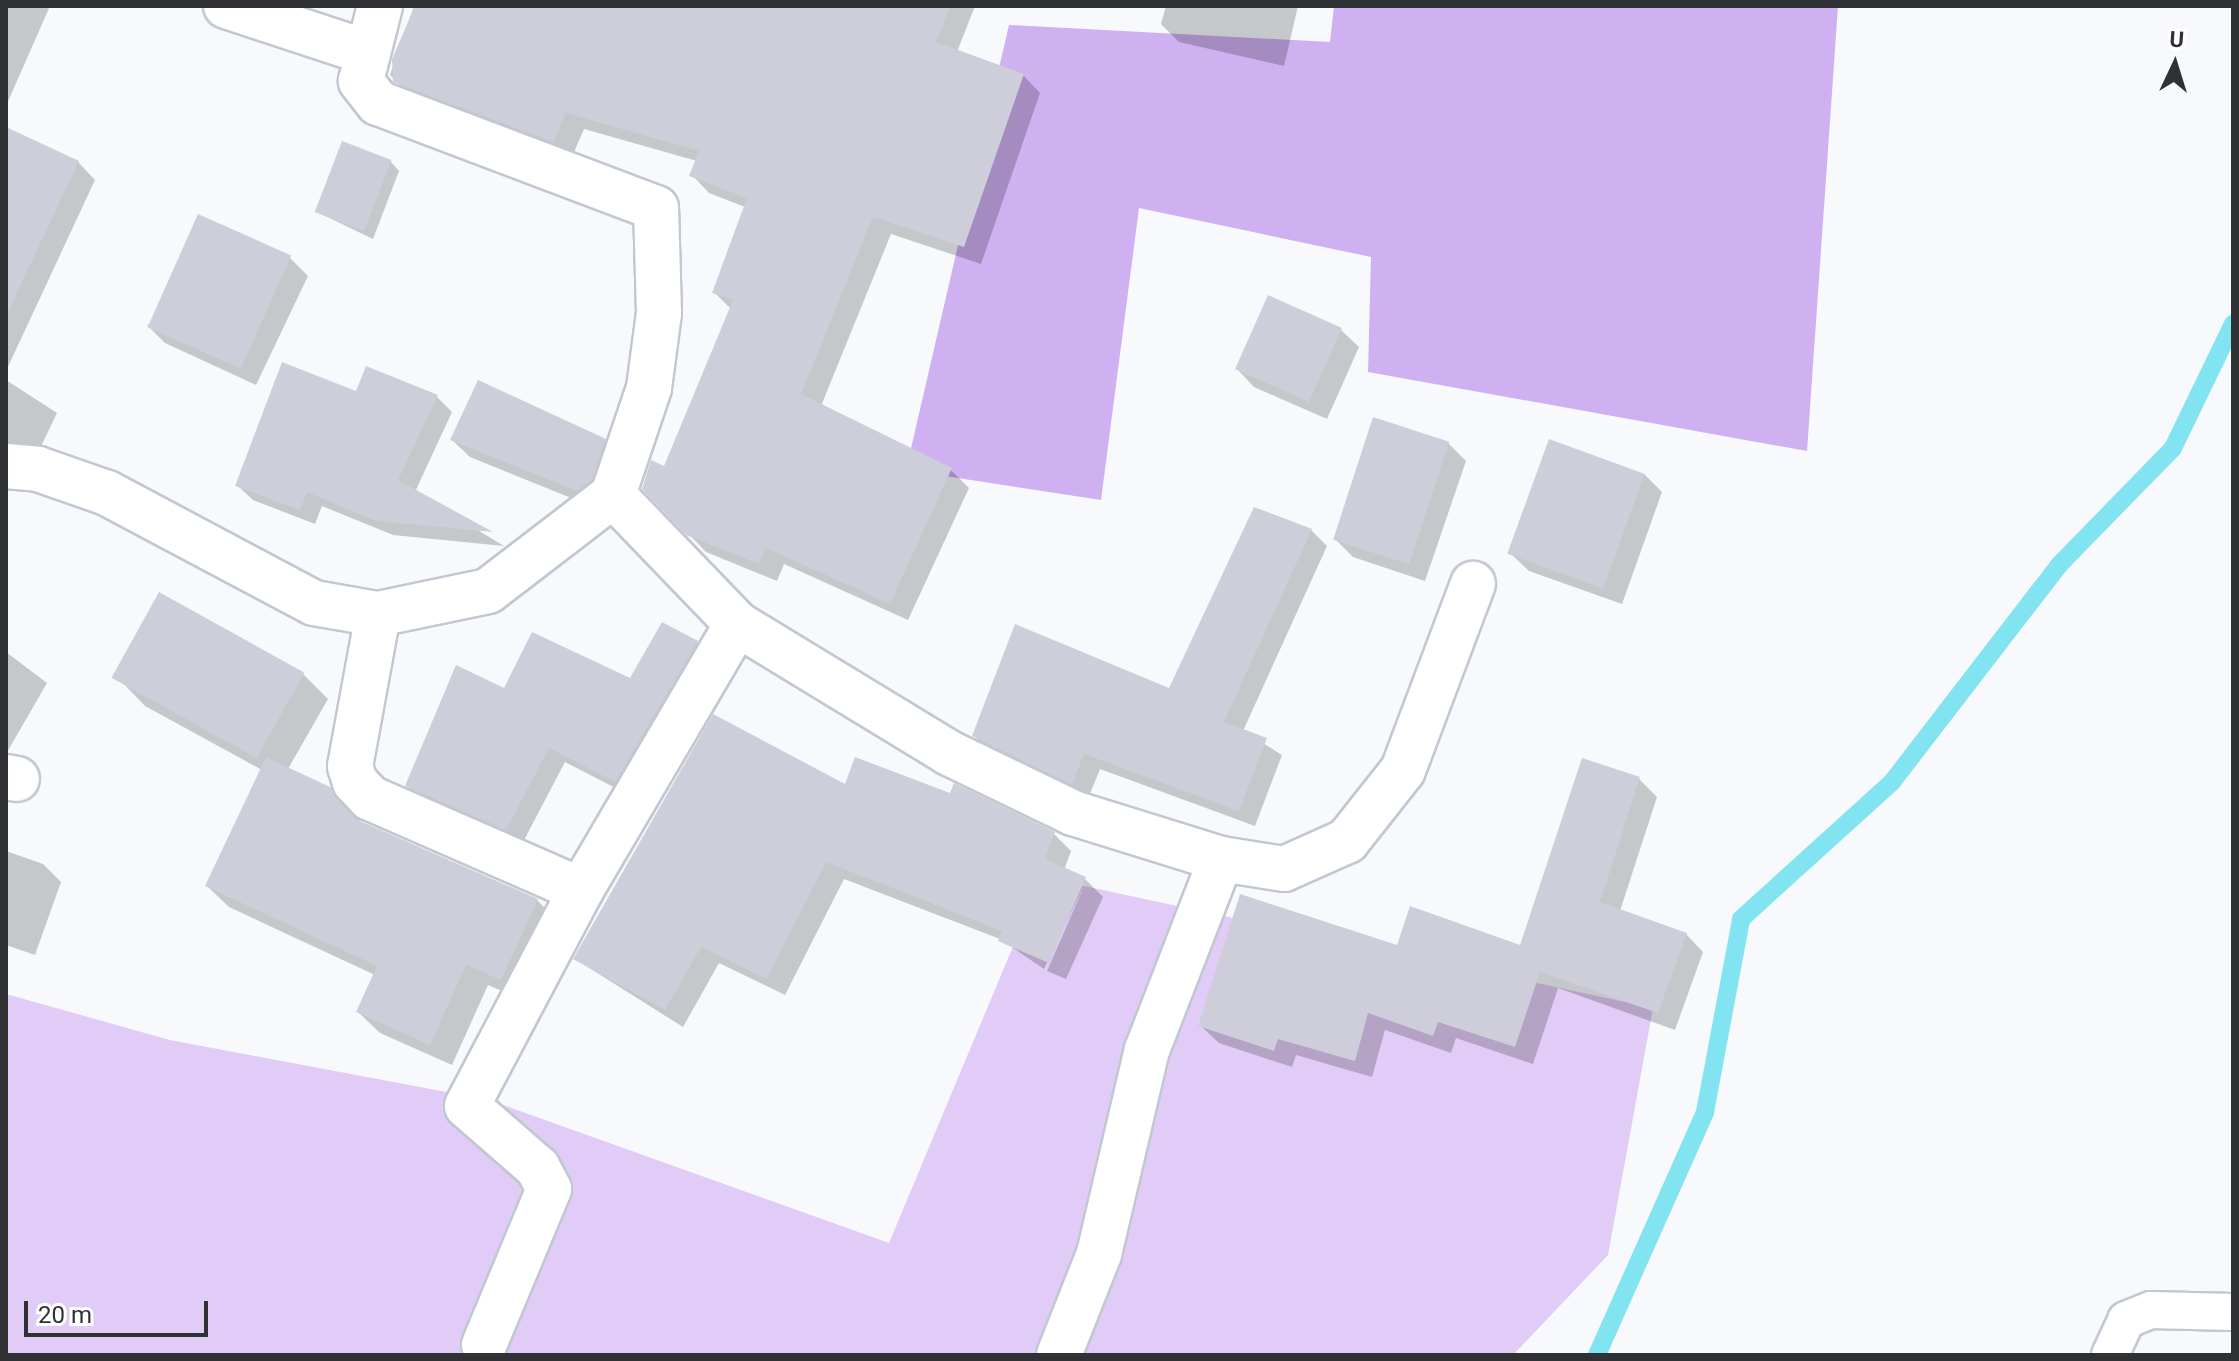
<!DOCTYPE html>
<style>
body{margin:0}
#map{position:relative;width:2239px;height:1361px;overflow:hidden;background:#f7f9fd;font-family:Roboto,sans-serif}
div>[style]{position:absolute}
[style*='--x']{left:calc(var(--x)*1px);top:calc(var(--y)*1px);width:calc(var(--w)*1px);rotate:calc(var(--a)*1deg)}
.green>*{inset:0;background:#e1ccf7}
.forest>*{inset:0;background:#cfb0f0}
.shadow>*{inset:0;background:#0003}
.stream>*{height:18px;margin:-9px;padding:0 9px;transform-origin:9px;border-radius:9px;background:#83e4f1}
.building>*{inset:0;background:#cdced9;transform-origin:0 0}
.roads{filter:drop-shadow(2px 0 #c1c8d2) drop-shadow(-2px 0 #c1c8d2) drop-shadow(0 2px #c1c8d2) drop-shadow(0 -2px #c1c8d2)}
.lane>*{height:36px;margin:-18px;padding:0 18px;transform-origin:18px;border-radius:18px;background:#fff}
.street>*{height:44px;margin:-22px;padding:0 22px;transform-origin:22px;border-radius:22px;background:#fff}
span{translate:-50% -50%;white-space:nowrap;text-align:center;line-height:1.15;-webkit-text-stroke:6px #fff;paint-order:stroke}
.frame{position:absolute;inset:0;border:8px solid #2f3135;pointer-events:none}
.north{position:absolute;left:2135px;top:24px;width:80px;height:80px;-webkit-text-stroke:6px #fff;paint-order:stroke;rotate:4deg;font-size:22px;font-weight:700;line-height:32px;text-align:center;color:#2f3135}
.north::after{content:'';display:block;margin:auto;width:28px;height:36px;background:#2f3135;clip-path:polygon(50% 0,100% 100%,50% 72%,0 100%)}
.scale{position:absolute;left:24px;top:1301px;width:184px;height:36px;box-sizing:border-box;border:4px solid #2f3135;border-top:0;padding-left:10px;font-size:24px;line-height:28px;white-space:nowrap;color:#2f3135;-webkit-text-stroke:6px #fff;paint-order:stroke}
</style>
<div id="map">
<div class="green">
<div style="clip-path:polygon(1042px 877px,1653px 1008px,1608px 1255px,1513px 1355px,6px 1355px,6px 994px,170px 1040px,489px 1100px,889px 1243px)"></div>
</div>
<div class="forest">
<div style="clip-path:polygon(1334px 6px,1838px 6px,1807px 451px,1368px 372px,1371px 257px,1139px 208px,1101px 500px,906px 470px,1009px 25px,1330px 42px)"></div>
</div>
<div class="shadow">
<div style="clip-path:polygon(6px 6px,50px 6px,6px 106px)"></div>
<div style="clip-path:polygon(414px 6px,975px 6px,957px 52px,1023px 75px,1040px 93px,981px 264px,891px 234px,821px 406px,951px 470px,969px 488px,908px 620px,784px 564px,777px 581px,706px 552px,644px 488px,665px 468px,731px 309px,714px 292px,745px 207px,709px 193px,692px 175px,697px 161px,584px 129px,571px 159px,414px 99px,390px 75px)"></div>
<div style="clip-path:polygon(1166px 6px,1298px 6px,1284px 66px,1179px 42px,1161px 24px)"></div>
<div style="clip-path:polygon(6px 129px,78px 162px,95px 180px,6px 371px)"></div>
<div style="clip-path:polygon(391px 162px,399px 171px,373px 239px,317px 212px)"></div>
<div style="clip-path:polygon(290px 258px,308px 276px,256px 385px,165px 343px,147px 325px)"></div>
<div style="clip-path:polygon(1341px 330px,1359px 347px,1327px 419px,1254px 387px,1237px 369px)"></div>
<div style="clip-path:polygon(6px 380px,57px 413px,35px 459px,6px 464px)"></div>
<div style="clip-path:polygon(357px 394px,437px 397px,452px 412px,415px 492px,504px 546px,393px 535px,322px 506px,315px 524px,253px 500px,237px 485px)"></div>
<div style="clip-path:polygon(452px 440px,604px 440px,622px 458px,596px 508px,470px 457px)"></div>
<div style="clip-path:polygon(1448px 443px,1466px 461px,1425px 581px,1353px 557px,1335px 539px)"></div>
<div style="clip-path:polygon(1644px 474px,1662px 492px,1622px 604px,1529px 571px,1511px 554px)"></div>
<div style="clip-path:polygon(1311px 530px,1327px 546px,1243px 731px,1282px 755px,1255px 826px,1100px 769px,1088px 799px,990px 752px,974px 736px,1170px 691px)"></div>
<div style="clip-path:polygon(697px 643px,712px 658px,631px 796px,565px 762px,522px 844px,423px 801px,407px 786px,505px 691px,631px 681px)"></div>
<div style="clip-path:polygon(6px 652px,47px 683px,6px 754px)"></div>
<div style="clip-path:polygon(303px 674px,328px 699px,288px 769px,329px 788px,363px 824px,537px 900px,558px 922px,523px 1000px,488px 985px,452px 1065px,380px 1033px,358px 1012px,375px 975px,229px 907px,207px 886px,262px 770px,145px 706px,120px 680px)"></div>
<div style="clip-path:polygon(1639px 779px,1657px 797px,1620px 911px,1686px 934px,1703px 952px,1675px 1030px,1558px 988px,1533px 1064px,1456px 1038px,1451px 1053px,1385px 1030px,1372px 1077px,1296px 1055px,1292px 1067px,1219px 1043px,1201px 1026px,1398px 947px,1521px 947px)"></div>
<div style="clip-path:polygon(846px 787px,1054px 834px,1071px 851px,1064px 870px,1085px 879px,1103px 897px,1066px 979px,1047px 971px,1085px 884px,1044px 969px,1000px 939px,844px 879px,785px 995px,719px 963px,683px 1027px,575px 959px)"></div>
<div style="clip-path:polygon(6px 851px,43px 864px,61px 882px,35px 955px,6px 945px)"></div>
</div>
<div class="stream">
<div style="--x:1597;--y:1355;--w:266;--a:-66"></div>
<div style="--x:1705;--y:1112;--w:196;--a:-79.4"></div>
<div style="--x:1741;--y:919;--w:204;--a:-42.2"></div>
<div style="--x:1892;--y:782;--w:274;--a:-52.4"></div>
<div style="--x:2059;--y:565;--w:163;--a:-45.7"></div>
<div style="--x:2173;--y:448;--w:138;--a:-64.2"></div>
</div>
<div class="building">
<div style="clip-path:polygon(415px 6px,951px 6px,936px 42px,1024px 74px,964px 247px,873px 217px,801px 394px,952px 468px,890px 604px,766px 548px,759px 564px,686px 535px,642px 489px,651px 460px,664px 466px,733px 300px,712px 293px,747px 198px,689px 176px,699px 151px,566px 113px,553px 142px,393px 82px,392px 59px)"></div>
<div style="clip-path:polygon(6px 127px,79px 161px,6px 316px)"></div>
<div style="left:342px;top:141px;width:53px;height:76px;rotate:21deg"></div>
<div style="left:198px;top:214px;width:102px;height:124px;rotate:24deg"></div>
<div style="left:1268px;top:295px;width:81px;height:81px;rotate:24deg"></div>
<div style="clip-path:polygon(282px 362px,356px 391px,366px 366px,438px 395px,398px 480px,493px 532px,376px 521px,307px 492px,300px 510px,235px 486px)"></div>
<div style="clip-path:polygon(478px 380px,606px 439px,592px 480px,577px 491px,450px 440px)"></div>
<div style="left:1373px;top:417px;width:80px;height:129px;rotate:18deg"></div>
<div style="left:1549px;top:439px;width:102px;height:122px;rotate:20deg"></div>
<div style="clip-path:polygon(1254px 507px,1312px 529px,1224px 722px,1267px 738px,1239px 811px,1084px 754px,1072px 785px,972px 736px,1015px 624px,1169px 688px)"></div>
<div style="left:159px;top:592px;width:166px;height:98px;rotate:29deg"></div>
<div style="clip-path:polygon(662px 622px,698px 641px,615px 782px,549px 748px,506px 830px,405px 786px,456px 665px,504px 688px,532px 632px,630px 678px)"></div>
<div style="clip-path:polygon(713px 714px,845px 784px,855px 757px,950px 793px,954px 783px,1055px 832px,1045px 859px,1086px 877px,1049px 963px,998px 941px,1002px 931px,826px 862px,767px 979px,701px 947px,665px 1010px,573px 959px)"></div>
<div style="clip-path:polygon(266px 757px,330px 787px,360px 821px,538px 899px,501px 980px,466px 965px,430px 1045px,356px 1012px,377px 966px,205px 886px)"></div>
<div style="clip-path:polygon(1582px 758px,1640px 777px,1600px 902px,1687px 933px,1658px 1013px,1540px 972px,1515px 1047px,1438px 1022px,1433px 1036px,1368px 1013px,1355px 1061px,1278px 1039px,1274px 1051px,1198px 1026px,1240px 894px,1397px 945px,1410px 906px,1520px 945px)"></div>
</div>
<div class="roads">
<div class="lane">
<div style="--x:2110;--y:1355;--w:38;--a:-65"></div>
<div style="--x:2126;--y:1320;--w:27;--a:-22"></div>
<div style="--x:2151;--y:1310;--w:82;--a:1.4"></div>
</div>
<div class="street">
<div style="--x:226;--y:6;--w:147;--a:18.2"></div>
<div style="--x:6;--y:466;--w:32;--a:5"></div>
<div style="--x:38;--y:469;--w:73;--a:19.2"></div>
<div style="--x:107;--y:493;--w:234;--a:28"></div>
<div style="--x:314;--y:603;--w:65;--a:9.8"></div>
<div style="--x:378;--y:614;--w:112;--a:-11.8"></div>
<div style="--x:488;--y:591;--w:158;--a:-37.5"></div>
<div style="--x:613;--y:495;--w:113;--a:-71.4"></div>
<div style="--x:649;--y:388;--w:76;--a:-82.4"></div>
<div style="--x:659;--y:313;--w:105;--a:-91.6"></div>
<div style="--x:656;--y:208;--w:297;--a:-159.3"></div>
<div style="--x:378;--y:103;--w:28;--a:-128"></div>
<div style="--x:361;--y:81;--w:77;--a:-75.8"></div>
<div style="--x:613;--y:495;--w:179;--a:46.1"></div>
<div style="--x:737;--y:624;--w:248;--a:31.3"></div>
<div style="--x:949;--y:753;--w:138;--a:25.8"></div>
<div style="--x:1073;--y:813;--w:155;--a:17.3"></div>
<div style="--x:1221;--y:859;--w:64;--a:9"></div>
<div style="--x:1284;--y:869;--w:69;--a:-24"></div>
<div style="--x:1347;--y:841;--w:90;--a:-51.7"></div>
<div style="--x:1403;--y:770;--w:199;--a:-69.4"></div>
<div style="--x:378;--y:614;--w:155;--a:100.4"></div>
<div style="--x:350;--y:766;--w:17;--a:73"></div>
<div style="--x:355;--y:782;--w:22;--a:47"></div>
<div style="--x:370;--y:798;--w:230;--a:23.6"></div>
<div style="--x:6;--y:777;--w:11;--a:10"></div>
<div style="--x:484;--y:1345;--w:169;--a:-67.4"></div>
<div style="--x:549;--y:1189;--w:24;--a:-118"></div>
<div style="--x:538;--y:1168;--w:94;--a:-138.9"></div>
<div style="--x:467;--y:1106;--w:244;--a:-62.2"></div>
<div style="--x:581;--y:890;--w:308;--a:-59.6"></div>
<div style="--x:1059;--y:1355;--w:109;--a:-68.4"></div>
<div style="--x:1099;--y:1254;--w:210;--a:-76.8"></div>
<div style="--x:1147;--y:1050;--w:205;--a:-68.8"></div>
</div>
</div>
<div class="frame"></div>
<div class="north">U</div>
<div class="scale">20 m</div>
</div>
